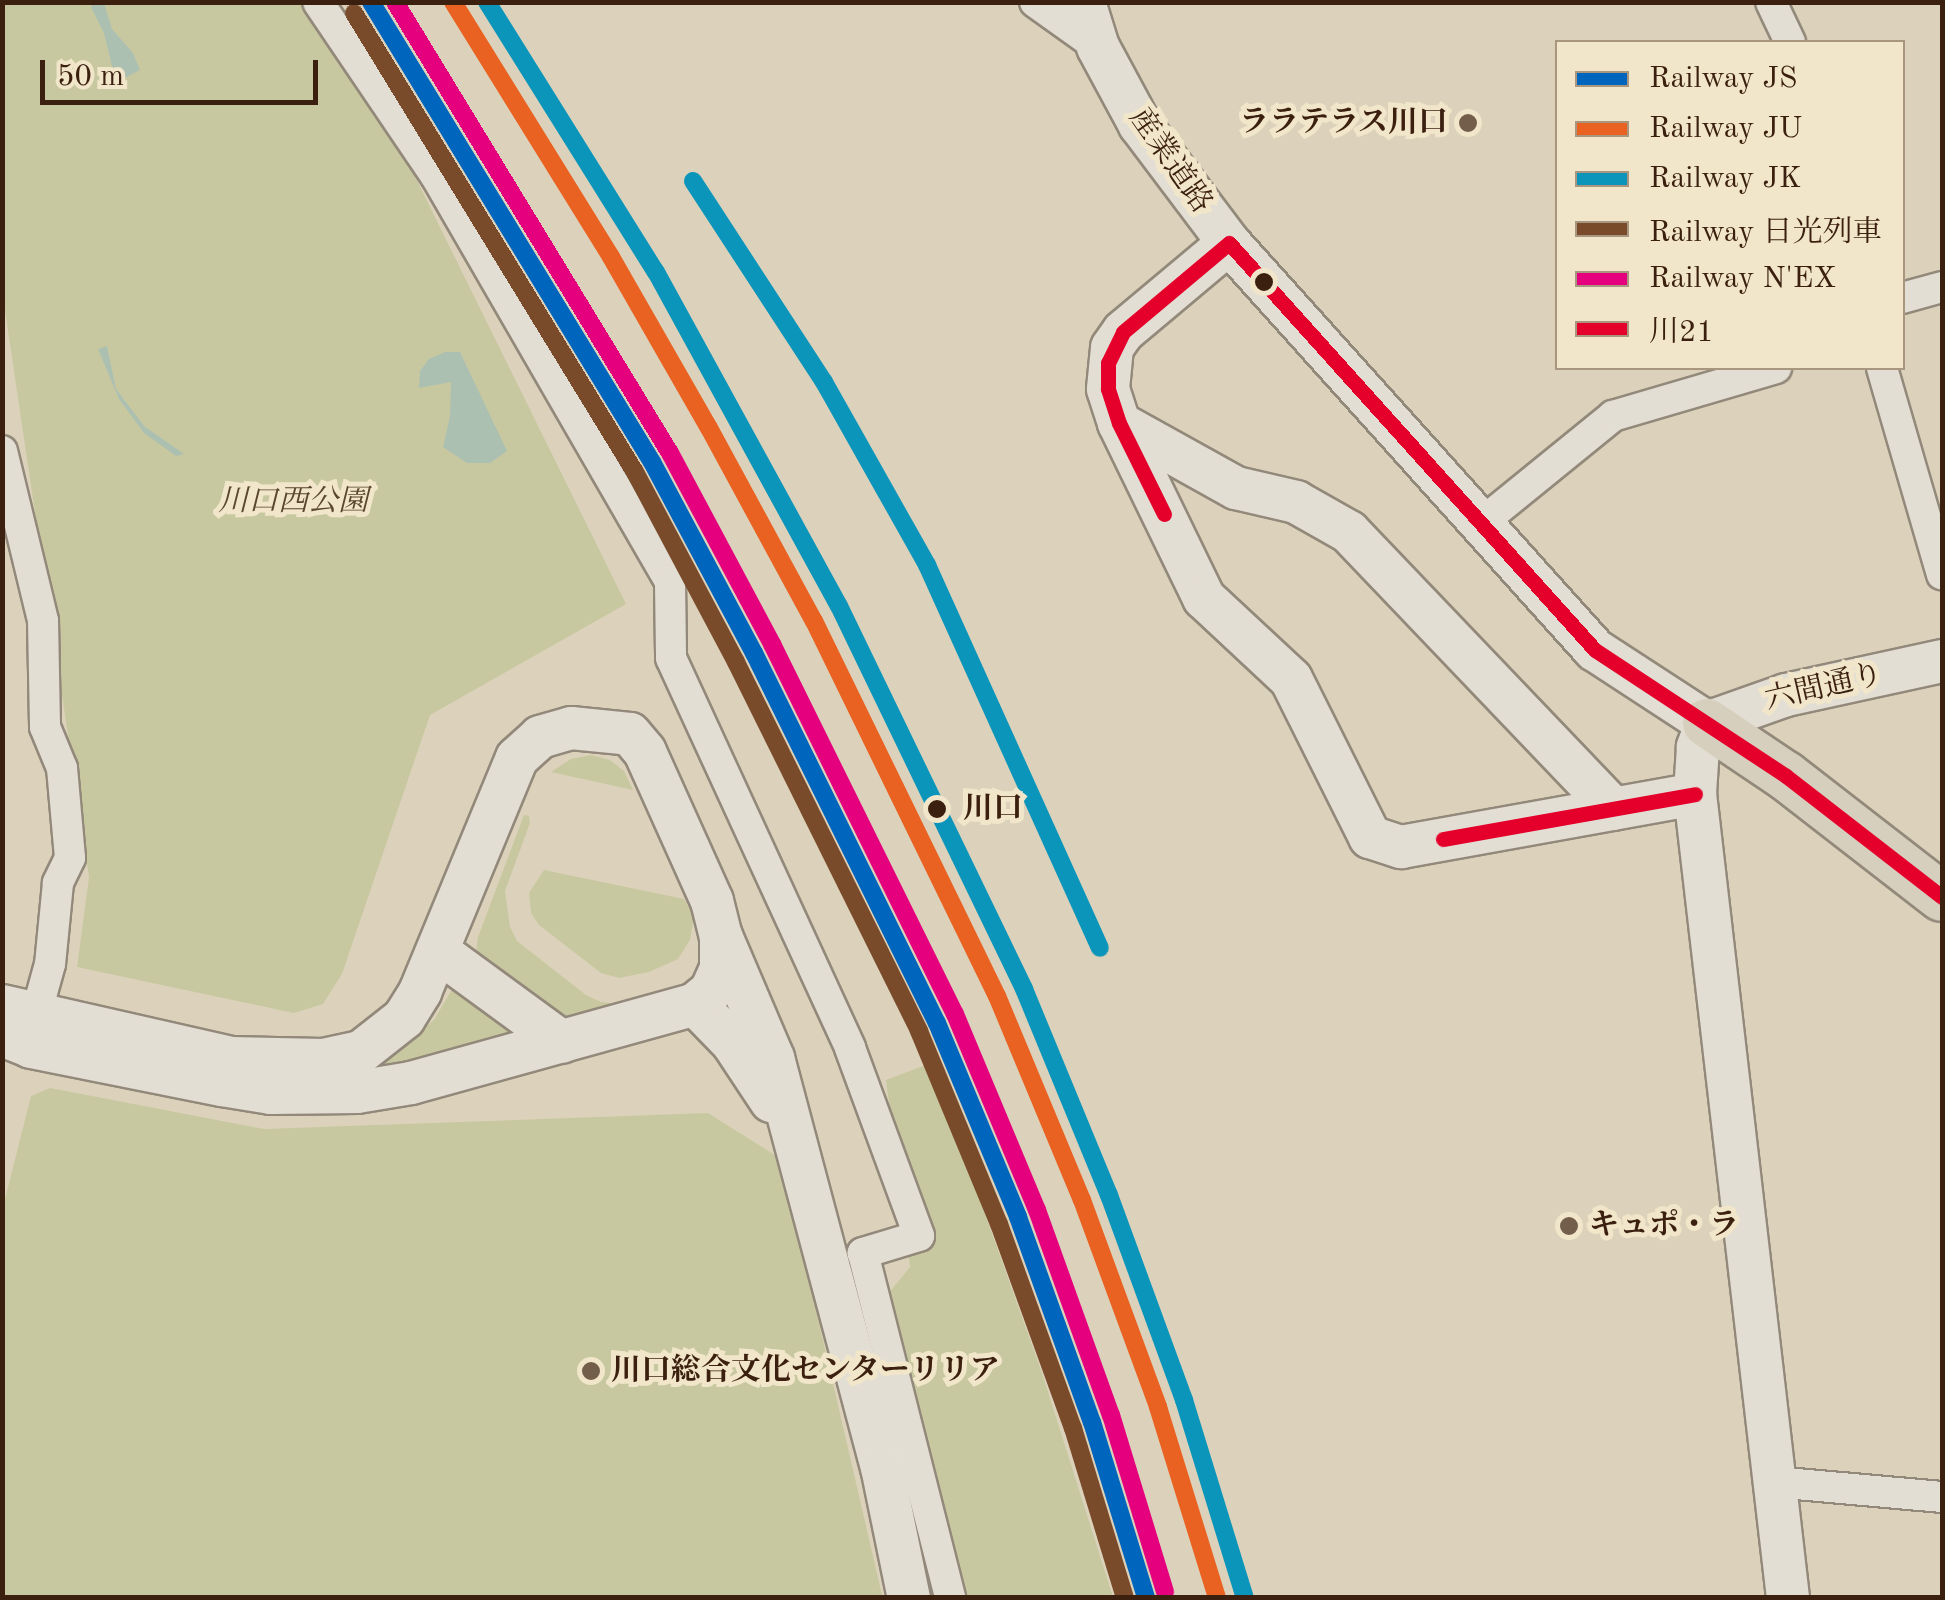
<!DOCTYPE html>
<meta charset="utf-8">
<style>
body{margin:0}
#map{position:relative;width:1945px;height:1600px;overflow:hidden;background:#dcd2bb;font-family:"Old Standard TT","Noto Serif JP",serif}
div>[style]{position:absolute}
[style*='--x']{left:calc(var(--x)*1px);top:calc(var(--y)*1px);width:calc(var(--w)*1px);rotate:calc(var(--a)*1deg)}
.green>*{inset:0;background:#c8c8a0}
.water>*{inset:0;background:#acc0b2}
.roads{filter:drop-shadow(2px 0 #93897b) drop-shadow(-2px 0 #93897b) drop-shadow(0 2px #93897b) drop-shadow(0 -2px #93897b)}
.street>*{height:30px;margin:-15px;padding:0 15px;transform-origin:15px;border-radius:15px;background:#e3ded3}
.secondary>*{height:42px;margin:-21px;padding:0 21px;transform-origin:21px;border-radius:21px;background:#e3ded3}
.primary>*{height:48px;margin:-24px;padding:0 24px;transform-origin:24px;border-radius:24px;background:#d7cfbe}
.bus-1>*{height:15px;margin:-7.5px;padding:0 7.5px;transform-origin:7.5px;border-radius:7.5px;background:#e4002b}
.rail-1>*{height:18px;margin:-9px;padding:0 9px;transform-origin:9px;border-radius:9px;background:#0065bd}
.rail-2>*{height:18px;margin:-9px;padding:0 9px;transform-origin:9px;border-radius:9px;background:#e96221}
.rail-3>*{height:18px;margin:-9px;padding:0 9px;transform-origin:9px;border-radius:9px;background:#0c95ba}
.rail-4>*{height:18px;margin:-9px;padding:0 9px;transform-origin:9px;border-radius:9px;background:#7a4b2a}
.rail-5>*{height:18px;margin:-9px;padding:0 9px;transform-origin:9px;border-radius:9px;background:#e5007d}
.dots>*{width:28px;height:28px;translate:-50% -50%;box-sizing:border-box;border:5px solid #f1e6ca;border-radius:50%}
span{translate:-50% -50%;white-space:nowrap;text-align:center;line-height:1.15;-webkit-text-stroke:10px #f1e6ca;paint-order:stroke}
.poi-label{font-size:30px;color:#3b1f0f;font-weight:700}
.right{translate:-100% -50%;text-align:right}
.left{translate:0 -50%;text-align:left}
.street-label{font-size:30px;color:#3b1f0f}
.park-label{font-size:30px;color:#5a472e;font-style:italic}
.stop-label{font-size:30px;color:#3b1f0f;font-weight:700}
.frame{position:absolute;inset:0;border:5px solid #3b1f0f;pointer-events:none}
.legend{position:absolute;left:1555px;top:40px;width:350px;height:330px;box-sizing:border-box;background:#f1e6ca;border:2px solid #a8967f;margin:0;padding:12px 18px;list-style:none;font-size:30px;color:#3b1f0f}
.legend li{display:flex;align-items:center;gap:20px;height:50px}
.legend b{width:50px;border:2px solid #a8967f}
.scale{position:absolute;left:40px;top:60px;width:278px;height:45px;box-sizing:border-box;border:5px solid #3b1f0f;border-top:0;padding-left:12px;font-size:30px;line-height:35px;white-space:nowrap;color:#3b1f0f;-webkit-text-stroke:8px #f1e6ca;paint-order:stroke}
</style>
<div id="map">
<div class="green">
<div style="clip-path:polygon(2px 3px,307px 3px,387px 120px,626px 604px,430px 715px,342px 974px,323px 1004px,294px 1013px,77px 967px,89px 877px,3px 297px)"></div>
<div style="clip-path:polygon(591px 755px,610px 760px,624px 771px,633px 790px,551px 772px,571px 759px)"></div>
<div style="clip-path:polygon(524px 815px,529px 816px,530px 823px,505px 891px,510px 927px,517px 941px,586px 995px,601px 1002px,622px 1004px,560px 1020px,483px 967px,476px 952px,478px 937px)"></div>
<div style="clip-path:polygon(544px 870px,684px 899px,694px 917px,690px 940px,678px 959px,649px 972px,619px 978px,601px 973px,539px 925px,531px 913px,529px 893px)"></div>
<div style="clip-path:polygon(454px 986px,535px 1035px,367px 1080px,75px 1034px,378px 1066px,434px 1020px)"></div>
<div style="clip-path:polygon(931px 1063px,1042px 1373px,1113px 1597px,962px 1597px,930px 1454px,888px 1294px,910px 1267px,886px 1080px)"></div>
<div style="clip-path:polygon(50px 1088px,264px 1129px,708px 1113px,781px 1159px,882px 1595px,3px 1598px,2px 1211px,31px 1096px)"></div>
</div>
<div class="water">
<div style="clip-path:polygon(93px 3px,104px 3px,112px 29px,133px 53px,140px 70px,123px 79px,112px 66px,104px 33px,91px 7px)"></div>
<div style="clip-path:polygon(107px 346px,116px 389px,144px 426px,184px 454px,176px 456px,144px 433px,119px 399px,98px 349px)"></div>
<div style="clip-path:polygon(445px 352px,460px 352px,507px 451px,490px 463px,467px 463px,443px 447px,450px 416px,451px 382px,419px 388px,420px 371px,429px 359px)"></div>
</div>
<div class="roads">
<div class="street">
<div style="--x:318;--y:2;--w:212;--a:55.9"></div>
<div style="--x:437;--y:178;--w:466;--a:60"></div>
<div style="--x:670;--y:582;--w:76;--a:89.2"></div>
<div style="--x:671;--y:658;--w:429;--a:65.3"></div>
<div style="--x:850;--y:1048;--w:200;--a:69.8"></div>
<div style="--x:919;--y:1236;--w:59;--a:163.1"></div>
<div style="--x:863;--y:1253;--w:356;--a:75.8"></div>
<div style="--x:1035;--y:2;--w:77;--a:35.5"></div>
<div style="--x:1771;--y:2;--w:44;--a:64.6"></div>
<div style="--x:1902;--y:298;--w:41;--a:-15.4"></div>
<div style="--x:1882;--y:368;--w:215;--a:73.8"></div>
<div style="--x:2;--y:451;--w:175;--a:76.4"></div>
<div style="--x:43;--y:621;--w:106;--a:88.9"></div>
<div style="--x:45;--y:727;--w:44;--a:67.5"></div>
<div style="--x:62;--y:768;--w:90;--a:84.9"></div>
<div style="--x:70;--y:858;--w:28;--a:116"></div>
<div style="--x:58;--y:883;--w:81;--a:95.6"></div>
<div style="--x:50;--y:964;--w:49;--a:105.5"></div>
<div style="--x:1479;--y:525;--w:173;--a:-39.1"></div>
<div style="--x:1613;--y:416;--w:170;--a:-16.4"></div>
<div style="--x:1774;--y:1482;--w:169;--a:5.1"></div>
</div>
<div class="secondary">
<div style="--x:1084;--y:2;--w:47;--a:72.7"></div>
<div style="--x:1098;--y:47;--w:89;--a:61.7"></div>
<div style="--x:1140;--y:125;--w:148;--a:53"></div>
<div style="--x:1229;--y:243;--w:547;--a:48.04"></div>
<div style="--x:1595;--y:650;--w:134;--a:33.1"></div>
<div style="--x:1229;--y:243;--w:138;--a:140"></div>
<div style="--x:1123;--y:332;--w:19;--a:125"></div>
<div style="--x:1112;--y:348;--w:41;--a:95.6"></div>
<div style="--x:1108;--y:389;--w:36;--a:72"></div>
<div style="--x:1119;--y:423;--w:195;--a:64.1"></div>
<div style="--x:1204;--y:598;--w:119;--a:43"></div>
<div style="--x:1291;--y:679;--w:177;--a:63.4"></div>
<div style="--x:1370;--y:837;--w:33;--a:18"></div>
<div style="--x:1401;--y:847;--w:299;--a:-10.2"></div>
<div style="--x:1119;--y:423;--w:134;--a:29.1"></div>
<div style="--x:1236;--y:488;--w:62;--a:13.1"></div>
<div style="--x:1296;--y:502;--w:61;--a:29.5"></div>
<div style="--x:1349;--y:532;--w:383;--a:46.3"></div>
<div style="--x:1707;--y:723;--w:26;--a:111"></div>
<div style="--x:1698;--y:747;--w:47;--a:93.7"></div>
<div style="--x:1695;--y:794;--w:809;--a:83.4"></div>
<div style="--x:1707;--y:723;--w:84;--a:-19.5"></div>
<div style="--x:1786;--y:695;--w:160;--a:-12.3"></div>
<div style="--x:439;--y:952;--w:152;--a:36.2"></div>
<div style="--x:695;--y:1004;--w:53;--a:45.8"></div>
<div style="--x:732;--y:1042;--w:71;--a:56.5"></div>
<div style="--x:2;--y:1006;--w:234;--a:12.8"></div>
<div style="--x:230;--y:1058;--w:93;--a:1.2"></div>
<div style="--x:323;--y:1060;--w:39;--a:-12"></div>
<div style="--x:361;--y:1052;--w:55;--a:-38.3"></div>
<div style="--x:404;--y:1018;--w:31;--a:-58"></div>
<div style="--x:420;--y:992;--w:253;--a:-67.5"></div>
<div style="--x:517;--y:758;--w:31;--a:-42"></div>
<div style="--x:540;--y:737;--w:32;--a:-16"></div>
<div style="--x:571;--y:728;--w:59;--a:5.8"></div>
<div style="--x:630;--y:734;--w:23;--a:50"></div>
<div style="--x:645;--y:752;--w:163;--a:65.8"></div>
<div style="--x:712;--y:901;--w:36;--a:76"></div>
<div style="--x:721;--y:936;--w:133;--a:66.9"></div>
<div style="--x:773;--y:1058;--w:423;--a:75.1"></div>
<div style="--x:882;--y:1467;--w:134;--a:78.4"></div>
<div style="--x:2;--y:1035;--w:31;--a:22"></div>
<div style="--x:31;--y:1047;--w:195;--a:11.3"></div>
<div style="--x:222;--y:1085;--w:50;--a:9.3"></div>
<div style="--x:271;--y:1093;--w:86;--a:-0.7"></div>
<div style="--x:357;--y:1092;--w:55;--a:-9.5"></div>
<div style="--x:411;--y:1083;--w:295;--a:-15.5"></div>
<div style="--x:695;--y:1004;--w:21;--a:-39"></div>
<div style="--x:711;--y:991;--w:24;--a:-66"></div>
<div style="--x:721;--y:969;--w:33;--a:-90"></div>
</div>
<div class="primary">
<div style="--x:1707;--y:723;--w:95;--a:33.9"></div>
<div style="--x:1786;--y:776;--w:197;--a:37.8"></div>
</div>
</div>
<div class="bus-1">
<div style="--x:1229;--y:243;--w:547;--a:48.04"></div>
<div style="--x:1595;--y:650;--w:229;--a:33.4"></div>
<div style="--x:1786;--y:776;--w:197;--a:37.8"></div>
<div style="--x:1164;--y:514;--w:102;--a:-116.3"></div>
<div style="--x:1119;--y:423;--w:36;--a:-108"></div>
<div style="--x:1108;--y:389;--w:26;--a:-90"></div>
<div style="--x:1108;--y:363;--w:34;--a:-64"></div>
<div style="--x:1123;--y:332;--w:138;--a:-40"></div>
<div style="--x:1443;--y:839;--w:256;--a:-10.1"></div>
</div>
<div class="rail-1">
<div style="--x:371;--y:2;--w:539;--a:58.58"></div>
<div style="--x:652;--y:462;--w:217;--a:61.9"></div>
<div style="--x:754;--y:653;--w:413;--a:63.7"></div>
<div style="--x:937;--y:1023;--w:210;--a:67.3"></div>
<div style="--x:1018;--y:1217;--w:218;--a:70.2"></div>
<div style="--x:1092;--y:1422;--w:184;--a:72.9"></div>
</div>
<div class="rail-2">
<div style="--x:453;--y:2;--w:300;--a:58.2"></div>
<div style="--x:611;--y:257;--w:197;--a:60.2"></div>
<div style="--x:709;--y:428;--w:220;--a:61.5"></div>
<div style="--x:814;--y:621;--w:417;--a:64"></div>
<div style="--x:997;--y:996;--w:221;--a:67.4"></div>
<div style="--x:1082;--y:1200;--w:221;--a:69.8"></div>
<div style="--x:1158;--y:1407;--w:200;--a:72.8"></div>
</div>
<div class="rail-3">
<div style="--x:487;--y:2;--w:319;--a:58"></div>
<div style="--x:656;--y:272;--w:381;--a:61.3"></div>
<div style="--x:839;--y:606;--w:425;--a:64.2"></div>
<div style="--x:1024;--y:989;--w:223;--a:67.6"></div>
<div style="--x:1109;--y:1195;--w:218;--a:69.9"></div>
<div style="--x:1184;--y:1400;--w:207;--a:72.9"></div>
<div style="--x:693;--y:181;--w:240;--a:56.9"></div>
<div style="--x:824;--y:382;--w:210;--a:60.6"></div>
<div style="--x:927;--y:565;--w:420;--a:65.7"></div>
</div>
<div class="rail-4">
<div style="--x:354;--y:13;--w:538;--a:58.53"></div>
<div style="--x:635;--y:472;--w:215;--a:62"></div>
<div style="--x:736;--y:662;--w:412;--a:63.6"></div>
<div style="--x:919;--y:1031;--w:209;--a:67.5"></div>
<div style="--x:999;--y:1224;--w:217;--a:70.1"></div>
<div style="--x:1073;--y:1428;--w:178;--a:73"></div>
</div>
<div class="rail-5">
<div style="--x:395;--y:2;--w:528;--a:58.63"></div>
<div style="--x:670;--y:453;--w:217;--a:61.9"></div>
<div style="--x:772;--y:644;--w:413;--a:63.7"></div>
<div style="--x:955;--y:1014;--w:212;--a:67.3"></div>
<div style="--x:1037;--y:1210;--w:218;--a:70.2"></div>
<div style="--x:1111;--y:1415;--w:185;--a:73"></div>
</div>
<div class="dots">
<div style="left:1468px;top:123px;background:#735e4b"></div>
<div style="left:1264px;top:282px;background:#3b1f0f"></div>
<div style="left:937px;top:809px;background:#3b1f0f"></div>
<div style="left:1569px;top:1226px;background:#735e4b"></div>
<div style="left:591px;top:1371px;background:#735e4b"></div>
</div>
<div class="poi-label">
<span class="right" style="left:1448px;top:123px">ララテラス川口</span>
<span class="left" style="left:1589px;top:1226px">キュポ・ラ</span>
<span class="left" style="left:611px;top:1371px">川口総合文化センターリリア</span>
</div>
<div class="street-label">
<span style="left:1170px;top:161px;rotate:55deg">産業道路</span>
<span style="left:1824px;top:688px;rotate:-13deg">六間通り</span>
</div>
<div class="park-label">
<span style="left:293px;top:502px">川口西公園</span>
</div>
<div class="stop-label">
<span class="left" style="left:963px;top:809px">川口</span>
</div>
<div class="frame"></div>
<ul class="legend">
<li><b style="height:12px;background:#0065bd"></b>Railway JS</li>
<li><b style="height:12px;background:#e96221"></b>Railway JU</li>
<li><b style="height:12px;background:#0c95ba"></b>Railway JK</li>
<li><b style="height:12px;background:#7a4b2a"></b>Railway 日光列車</li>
<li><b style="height:12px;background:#e5007d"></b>Railway N'EX</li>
<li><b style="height:12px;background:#e4002b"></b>川21</li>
</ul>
<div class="scale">50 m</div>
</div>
